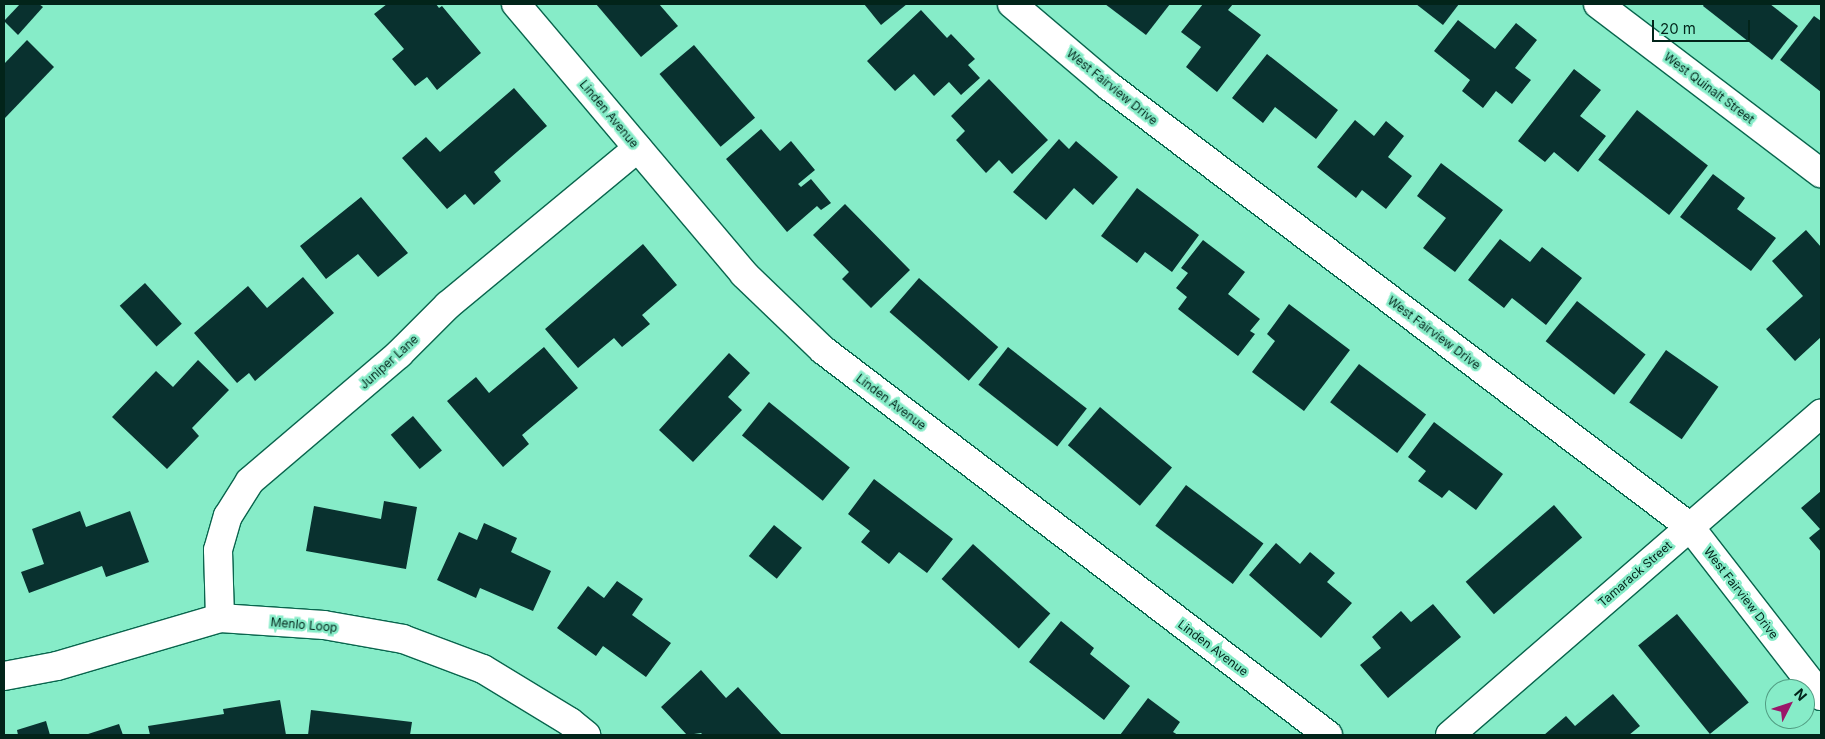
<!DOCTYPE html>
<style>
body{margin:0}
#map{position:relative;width:1825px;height:739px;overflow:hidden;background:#86ecc8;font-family:Inter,sans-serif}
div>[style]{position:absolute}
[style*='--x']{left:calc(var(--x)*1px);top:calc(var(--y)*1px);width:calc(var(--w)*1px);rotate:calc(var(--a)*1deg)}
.building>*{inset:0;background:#09312f;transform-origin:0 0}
.roads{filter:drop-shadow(1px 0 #09654d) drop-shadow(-1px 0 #09654d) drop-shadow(0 1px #09654d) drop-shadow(0 -1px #09654d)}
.minor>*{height:28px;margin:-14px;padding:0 14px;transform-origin:14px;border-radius:14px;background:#fff}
span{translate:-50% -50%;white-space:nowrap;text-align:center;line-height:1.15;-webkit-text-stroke:5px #86ecc8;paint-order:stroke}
.street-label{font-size:12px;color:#02241a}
.frame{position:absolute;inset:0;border:5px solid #02241a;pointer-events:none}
.north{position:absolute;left:1765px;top:679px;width:50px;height:50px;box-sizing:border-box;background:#86ecc8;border:1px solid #519c82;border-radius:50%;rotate:49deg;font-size:14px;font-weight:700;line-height:20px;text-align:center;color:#02241a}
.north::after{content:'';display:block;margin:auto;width:18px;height:22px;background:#9b1669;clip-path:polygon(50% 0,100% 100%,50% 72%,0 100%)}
.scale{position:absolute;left:1652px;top:20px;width:98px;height:22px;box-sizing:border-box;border:2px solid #02241a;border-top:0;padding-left:6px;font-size:15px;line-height:18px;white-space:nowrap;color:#02241a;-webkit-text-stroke:4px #86ecc8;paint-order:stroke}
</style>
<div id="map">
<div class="building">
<div style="clip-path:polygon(20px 4px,39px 4px,43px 7px,18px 35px,4px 21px)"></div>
<div style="clip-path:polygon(387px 4px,436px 4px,439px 8px,442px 6px,481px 53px,437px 90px,427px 77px,415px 86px,392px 59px,404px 49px,374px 14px)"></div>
<div style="clip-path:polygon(596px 4px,659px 4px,678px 26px,641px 57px)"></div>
<div style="clip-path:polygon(864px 4px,907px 4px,881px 25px)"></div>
<div style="clip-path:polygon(1105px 4px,1170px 4px,1146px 35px)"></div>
<div style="clip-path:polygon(1203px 4px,1233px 4px,1228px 10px,1261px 35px,1217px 92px,1186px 67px,1201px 47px,1181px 32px)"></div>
<div style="clip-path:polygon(1416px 4px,1459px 4px,1443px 25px)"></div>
<div style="clip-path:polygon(1704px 4px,1770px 4px,1798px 26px,1772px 60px,1703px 6px)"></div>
<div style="clip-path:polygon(921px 10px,947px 38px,951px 34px,975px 59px,968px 65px,980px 78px,961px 95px,949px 82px,934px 96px,914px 74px,895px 91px,867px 61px)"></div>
<div style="clip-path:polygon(1814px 16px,1821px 21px,1821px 92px,1780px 60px)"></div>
<div style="clip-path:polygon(1458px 20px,1495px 49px,1516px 23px,1537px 40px,1515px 68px,1531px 80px,1512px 104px,1496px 91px,1483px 108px,1462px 91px,1470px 80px,1434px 51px)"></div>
<div style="clip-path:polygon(27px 40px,54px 67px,4px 119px,4px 64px)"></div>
<div style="left:694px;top:45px;width:95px;height:45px;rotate:50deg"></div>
<div style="clip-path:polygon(1267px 54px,1338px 110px,1316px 139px,1275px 107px,1263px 123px,1232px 98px)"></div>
<div style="clip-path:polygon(1574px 69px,1601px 90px,1580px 116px,1606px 136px,1578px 172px,1554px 152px,1545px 162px,1518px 141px)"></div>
<div style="clip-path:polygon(989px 79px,1048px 140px,1012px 174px,999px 160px,986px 173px,956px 140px,965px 131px,951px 116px)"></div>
<div style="clip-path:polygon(514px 88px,547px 126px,494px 172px,501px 181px,474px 205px,465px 194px,447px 209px,402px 158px,426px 137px,440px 152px)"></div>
<div style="left:1637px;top:110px;width:90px;height:63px;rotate:38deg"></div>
<div style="clip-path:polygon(1355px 120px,1374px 136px,1386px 121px,1404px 136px,1388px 157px,1412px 176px,1386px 209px,1362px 190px,1356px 198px,1317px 167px)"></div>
<div style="clip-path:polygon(761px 129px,780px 151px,791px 141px,815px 170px,798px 184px,801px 187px,811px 179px,831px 203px,821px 210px,817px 206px,787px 232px,726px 159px)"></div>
<div style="clip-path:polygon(1059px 139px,1069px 149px,1076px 141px,1118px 177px,1093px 205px,1074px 188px,1046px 220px,1013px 192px)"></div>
<div style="clip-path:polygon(1441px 163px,1503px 210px,1455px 272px,1423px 248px,1446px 218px,1417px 196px)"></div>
<div style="clip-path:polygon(1713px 174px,1745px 198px,1737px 209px,1776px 238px,1751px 271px,1680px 217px)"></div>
<div style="clip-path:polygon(1137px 188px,1199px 235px,1172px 272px,1145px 252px,1137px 263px,1101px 236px)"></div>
<div style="clip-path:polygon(361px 197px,408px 253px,378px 277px,358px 254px,326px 279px,300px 246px)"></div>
<div style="clip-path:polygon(845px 204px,910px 270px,871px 308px,842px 279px,849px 272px,813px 235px)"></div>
<div style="clip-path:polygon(1806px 230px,1821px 247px,1821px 337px,1795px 361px,1766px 329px,1803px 296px,1772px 261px)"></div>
<div style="clip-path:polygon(1500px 239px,1530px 262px,1542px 247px,1582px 278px,1546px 325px,1512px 298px,1504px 308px,1468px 280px)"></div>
<div style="clip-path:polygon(1203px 240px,1245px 272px,1228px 294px,1260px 319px,1250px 331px,1255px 334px,1238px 356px,1178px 309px,1187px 297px,1176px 288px,1188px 273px,1181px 268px)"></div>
<div style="clip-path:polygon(643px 244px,677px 285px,642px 315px,650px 324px,622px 347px,614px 338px,578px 368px,545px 329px)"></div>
<div style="clip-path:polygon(303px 277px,334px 313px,255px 381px,249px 373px,237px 383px,194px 333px,248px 286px,267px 308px)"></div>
<div style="left:919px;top:278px;width:105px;height:45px;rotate:41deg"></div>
<div style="left:145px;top:283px;width:55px;height:34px;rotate:48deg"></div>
<div style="left:1577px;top:301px;width:87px;height:51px;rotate:38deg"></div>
<div style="clip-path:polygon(1289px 304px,1350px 350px,1304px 411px,1252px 372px,1275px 341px,1267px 334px)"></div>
<div style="clip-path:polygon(544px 347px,578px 388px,522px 435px,529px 444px,503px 467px,447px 401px,476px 377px,489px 393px)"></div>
<div style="left:1008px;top:347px;width:100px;height:48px;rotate:38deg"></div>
<div style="left:1666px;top:350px;width:64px;height:64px;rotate:35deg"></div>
<div style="clip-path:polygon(729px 353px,750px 373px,728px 397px,742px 410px,693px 462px,659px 430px)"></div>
<div style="clip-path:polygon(198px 360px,229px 390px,192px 428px,199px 436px,167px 469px,112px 417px,156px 371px,173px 387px)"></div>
<div style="left:1359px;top:364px;width:84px;height:48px;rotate:37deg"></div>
<div style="left:769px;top:402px;width:104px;height:43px;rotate:39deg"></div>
<div style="left:1100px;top:407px;width:94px;height:50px;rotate:40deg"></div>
<div style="left:413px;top:416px;width:45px;height:29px;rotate:50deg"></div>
<div style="clip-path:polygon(1434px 422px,1503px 474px,1476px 510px,1449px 490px,1442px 498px,1418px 481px,1426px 471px,1408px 457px)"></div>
<div style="clip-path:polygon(874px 479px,953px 539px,927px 573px,899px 552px,889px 564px,861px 542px,870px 531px,848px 514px)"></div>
<div style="left:1186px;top:485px;width:97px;height:51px;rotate:37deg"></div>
<div style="clip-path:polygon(1821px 491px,1821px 552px,1809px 538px,1820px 529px,1801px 508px)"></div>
<div style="clip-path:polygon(384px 501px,417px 507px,406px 569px,306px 551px,314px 506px,381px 519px)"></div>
<div style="left:1554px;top:505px;width:43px;height:117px;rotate:49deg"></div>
<div style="clip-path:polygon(80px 511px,86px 527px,130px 511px,149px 562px,106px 577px,102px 566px,29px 593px,21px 572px,44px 564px,32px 529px)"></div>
<div style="clip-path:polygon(484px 523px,517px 538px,511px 552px,551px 571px,533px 611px,480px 588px,476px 598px,437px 580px,459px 532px,477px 540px)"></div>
<div style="left:774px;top:525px;width:36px;height:40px;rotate:39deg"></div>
<div style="clip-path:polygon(1276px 543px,1300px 564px,1310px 552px,1335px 573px,1327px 582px,1352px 603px,1321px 638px,1249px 575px)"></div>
<div style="left:973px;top:544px;width:104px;height:47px;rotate:42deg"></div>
<div style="clip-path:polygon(617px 581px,643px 599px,632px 615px,671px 643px,646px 677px,603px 646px,596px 656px,557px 628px,588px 586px,604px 598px)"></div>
<div style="clip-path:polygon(1433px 604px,1461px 637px,1388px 698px,1360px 665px,1381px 648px,1372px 637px,1401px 611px,1411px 622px)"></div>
<div style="left:1677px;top:614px;width:114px;height:50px;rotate:51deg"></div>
<div style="clip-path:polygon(1061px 621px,1094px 648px,1090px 654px,1130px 686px,1104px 720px,1029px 662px)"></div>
<div style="clip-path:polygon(701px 670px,726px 698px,738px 687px,782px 735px,703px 735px,701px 733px,687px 735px,661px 707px)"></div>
<div style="clip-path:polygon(1613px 694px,1640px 726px,1629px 735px,1544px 735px,1566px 716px,1575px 726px)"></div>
<div style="clip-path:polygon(1148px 698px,1180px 722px,1173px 732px,1178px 735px,1120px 735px)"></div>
<div style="clip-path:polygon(280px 700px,286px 735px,150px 735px,148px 726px,224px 714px,223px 709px)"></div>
<div style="clip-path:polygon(311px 710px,412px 722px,410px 735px,308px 735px)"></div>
<div style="clip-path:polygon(46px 721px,50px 735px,18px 735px,17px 730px)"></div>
<div style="clip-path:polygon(119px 724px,123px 735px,85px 735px)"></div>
</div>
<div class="roads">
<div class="minor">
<div style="--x:516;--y:4;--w:353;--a:49.8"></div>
<div style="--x:744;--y:274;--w:110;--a:43.9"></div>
<div style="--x:823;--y:350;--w:635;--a:37.32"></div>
<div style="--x:1012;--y:4;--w:128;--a:40.3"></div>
<div style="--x:1110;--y:87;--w:728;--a:37.18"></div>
<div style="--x:1690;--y:527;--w:214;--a:52.2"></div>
<div style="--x:1598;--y:4;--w:280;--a:37.2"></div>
<div style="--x:220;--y:618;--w:68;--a:-91.7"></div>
<div style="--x:218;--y:550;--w:35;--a:-74"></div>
<div style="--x:228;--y:516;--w:41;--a:-57.8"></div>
<div style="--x:250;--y:481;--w:196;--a:-40.4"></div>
<div style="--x:399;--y:354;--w:69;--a:-45"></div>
<div style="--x:448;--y:305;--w:246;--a:-39.6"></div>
<div style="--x:4;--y:676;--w:54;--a:-10.7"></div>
<div style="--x:57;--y:666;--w:170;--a:-16.4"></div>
<div style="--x:220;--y:618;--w:104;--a:3.9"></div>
<div style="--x:324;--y:625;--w:80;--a:10"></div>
<div style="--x:403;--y:639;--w:85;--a:20.6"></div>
<div style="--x:483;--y:669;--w:102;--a:31.3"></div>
<div style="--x:570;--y:722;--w:21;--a:39"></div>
<div style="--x:1450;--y:735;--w:491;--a:-40.9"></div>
</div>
</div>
<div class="street-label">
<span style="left:1112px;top:87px;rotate:39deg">West Fairview Drive</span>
<span style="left:1709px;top:88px;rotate:37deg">West Quinalt Street</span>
<span style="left:609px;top:114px;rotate:50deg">Linden Avenue</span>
<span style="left:1434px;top:333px;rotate:37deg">West Fairview Drive</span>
<span style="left:389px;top:362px;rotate:-42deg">Juniper Lane</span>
<span style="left:891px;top:402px;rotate:37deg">Linden Avenue</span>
<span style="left:1635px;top:574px;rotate:-41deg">Tamarack Street</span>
<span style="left:1741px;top:593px;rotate:52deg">West Fairview Drive</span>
<span style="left:304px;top:625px;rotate:5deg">Menlo Loop</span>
<span style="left:1213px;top:648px;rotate:37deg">Linden Avenue</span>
</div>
<div class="frame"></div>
<div class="north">N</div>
<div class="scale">20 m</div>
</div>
